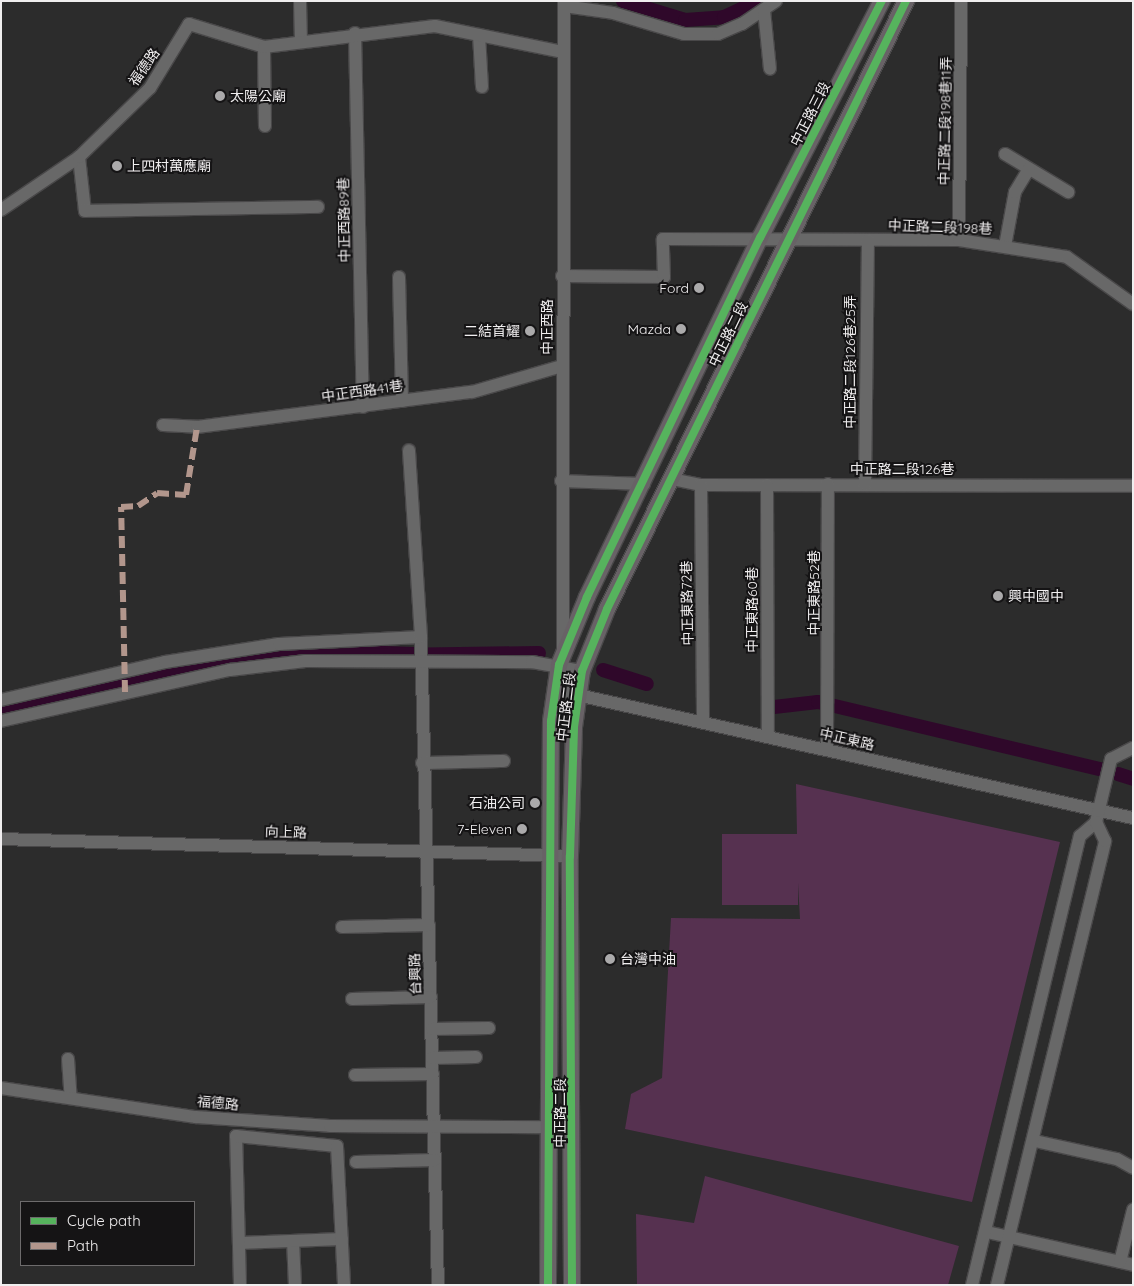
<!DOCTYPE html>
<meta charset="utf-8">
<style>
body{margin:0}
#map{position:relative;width:1134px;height:1286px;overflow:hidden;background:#2c2c2c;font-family:Quicksand,"Noto Sans TC",sans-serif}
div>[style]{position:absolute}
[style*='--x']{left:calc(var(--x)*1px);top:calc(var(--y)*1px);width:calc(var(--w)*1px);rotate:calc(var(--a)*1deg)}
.green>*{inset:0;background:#563150}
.stream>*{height:4px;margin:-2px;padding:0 2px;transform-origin:2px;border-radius:2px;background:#2f082a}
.canal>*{height:14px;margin:-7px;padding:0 7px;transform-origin:7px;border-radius:7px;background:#2f082a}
.roads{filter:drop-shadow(1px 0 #494849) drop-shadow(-1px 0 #494849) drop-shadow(0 1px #494849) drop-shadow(0 -1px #494849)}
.minor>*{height:12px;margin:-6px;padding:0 6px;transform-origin:6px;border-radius:6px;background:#686868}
.major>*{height:16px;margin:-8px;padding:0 8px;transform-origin:8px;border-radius:8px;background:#686266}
.quiet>*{height:6px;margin-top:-3px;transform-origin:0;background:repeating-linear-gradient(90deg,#b2968c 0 12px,transparent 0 18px)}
.cycleway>*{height:8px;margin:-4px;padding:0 4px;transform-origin:4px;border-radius:4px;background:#56b35d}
.dots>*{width:14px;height:14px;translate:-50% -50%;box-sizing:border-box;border:2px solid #151415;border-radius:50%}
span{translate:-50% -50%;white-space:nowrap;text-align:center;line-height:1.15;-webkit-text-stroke:4px #151415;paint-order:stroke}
.street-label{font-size:14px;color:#f0eeef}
.poi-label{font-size:14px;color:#f0eeef}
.left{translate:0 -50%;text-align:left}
.right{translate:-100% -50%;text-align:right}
.frame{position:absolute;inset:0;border:2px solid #f0eeef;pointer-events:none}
.legend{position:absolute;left:20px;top:1201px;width:175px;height:65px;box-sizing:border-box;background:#151415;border:1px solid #6d6b6c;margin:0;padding:6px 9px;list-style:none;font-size:15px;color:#f0eeef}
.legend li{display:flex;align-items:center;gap:10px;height:25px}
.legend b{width:25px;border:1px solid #6d6b6c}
</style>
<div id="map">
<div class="green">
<div style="clip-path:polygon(796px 784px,1060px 842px,972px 1202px,625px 1129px,631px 1094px,662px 1078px,671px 918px,800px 919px,798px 883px,798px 905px,722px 905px,722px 834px,797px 834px)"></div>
<div style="clip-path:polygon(705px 1176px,959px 1246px,948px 1285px,637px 1285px,636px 1214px,694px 1223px)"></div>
</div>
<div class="stream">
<div style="--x:325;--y:646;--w:89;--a:1.9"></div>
<div style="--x:414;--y:649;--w:4;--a:90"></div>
</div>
<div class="canal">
<div style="--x:623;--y:1;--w:65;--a:17"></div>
<div style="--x:685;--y:20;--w:39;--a:-4"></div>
<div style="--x:724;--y:17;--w:38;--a:-25"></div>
<div style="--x:603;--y:670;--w:46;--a:17.7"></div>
<div style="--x:774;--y:707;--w:44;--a:-6.5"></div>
<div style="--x:818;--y:702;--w:293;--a:13.4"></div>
<div style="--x:1;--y:712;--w:255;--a:-12.5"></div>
<div style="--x:250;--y:657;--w:289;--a:-0.8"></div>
<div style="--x:1118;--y:774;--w:16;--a:18"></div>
</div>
<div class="roads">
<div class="minor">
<div style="--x:300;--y:1;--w:40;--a:88.6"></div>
<div style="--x:564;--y:6;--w:49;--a:8.1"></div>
<div style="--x:613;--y:13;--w:74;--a:16.5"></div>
<div style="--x:684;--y:34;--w:34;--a:0"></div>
<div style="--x:718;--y:34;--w:26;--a:-23"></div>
<div style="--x:742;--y:24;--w:41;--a:-34.1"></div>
<div style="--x:764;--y:10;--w:59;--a:84.2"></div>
<div style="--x:355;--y:33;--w:374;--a:88.8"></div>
<div style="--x:479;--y:35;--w:52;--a:86.7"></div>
<div style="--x:264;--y:47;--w:79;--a:89.3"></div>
<div style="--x:1005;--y:154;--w:74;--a:31.1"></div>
<div style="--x:79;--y:157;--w:54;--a:83.7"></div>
<div style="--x:85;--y:211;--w:233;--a:-1"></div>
<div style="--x:1;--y:210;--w:94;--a:-34.2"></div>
<div style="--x:79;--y:157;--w:99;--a:-44.2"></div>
<div style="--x:150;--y:88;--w:75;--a:-58.6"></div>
<div style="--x:189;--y:24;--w:78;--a:17"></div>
<div style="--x:264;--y:47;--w:172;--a:-7"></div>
<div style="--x:435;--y:26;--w:131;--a:11.5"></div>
<div style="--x:959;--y:240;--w:239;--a:-89.5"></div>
<div style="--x:1005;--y:246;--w:55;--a:-79.5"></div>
<div style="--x:1015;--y:192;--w:27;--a:-59"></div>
<div style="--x:562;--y:276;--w:102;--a:0.6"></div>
<div style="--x:664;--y:277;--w:38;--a:-92"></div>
<div style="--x:663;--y:239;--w:296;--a:0.2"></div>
<div style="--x:959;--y:240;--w:109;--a:8.9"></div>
<div style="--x:1067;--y:257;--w:81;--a:35.5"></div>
<div style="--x:399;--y:277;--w:124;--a:88.6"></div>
<div style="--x:163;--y:425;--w:34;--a:3"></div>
<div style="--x:197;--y:427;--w:277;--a:-7.3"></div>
<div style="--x:472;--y:392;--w:94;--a:-16.1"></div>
<div style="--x:672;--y:479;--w:30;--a:12"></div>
<div style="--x:701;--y:485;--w:432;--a:0.1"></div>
<div style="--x:561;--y:481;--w:83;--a:2.1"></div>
<div style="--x:865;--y:484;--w:244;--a:-89.3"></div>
<div style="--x:701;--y:485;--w:236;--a:89.5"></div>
<div style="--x:767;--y:485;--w:251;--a:89.8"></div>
<div style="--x:421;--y:637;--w:648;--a:88.5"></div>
<div style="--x:563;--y:650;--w:649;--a:-89.91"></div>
<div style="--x:555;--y:690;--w:592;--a:12.49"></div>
<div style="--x:1;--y:700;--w:168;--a:-13"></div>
<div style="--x:165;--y:662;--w:115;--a:-9"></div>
<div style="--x:279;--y:644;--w:142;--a:-2.8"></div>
<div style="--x:421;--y:637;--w:187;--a:-93.7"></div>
<div style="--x:1;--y:721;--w:235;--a:-12.6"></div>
<div style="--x:230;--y:670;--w:76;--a:-6.8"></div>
<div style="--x:305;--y:661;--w:227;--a:0.3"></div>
<div style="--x:532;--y:662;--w:51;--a:10.2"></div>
<div style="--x:827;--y:749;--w:265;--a:-89.8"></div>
<div style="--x:422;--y:763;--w:82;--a:-1.4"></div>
<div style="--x:1;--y:839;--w:569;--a:1.71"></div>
<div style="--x:342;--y:927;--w:87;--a:-1.3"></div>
<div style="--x:352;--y:999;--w:79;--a:-1.5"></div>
<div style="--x:432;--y:1029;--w:57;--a:-1"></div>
<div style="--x:432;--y:1058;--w:44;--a:-1.3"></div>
<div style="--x:68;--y:1059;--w:39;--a:86"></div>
<div style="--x:355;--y:1075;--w:78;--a:-0.7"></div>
<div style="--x:1;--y:1088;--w:197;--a:8.5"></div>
<div style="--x:196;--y:1117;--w:134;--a:3.8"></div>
<div style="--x:330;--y:1126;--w:222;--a:0.3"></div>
<div style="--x:1035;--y:1141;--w:84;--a:12.4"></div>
<div style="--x:1117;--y:1159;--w:18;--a:29"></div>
<div style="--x:356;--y:1162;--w:79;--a:-1.5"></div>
<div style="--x:987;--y:1232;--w:150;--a:12.7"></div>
<div style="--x:293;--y:1241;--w:44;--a:87.4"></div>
<div style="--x:239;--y:1243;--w:103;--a:-2.2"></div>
<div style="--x:1120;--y:1262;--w:54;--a:-76"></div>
<div style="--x:240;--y:1285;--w:149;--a:-91.5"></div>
<div style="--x:236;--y:1136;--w:101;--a:5.7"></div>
<div style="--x:337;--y:1146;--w:139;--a:87.1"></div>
<div style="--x:972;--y:1285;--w:462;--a:-76.5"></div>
<div style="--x:1080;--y:836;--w:21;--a:-41"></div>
<div style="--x:1096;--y:822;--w:65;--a:-76.6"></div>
<div style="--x:1111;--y:759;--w:25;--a:-27"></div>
<div style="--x:997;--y:1285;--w:457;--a:-76.3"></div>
<div style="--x:1105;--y:841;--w:21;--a:-115"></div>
</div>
<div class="major">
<div style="--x:548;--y:1285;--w:564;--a:-89.7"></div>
<div style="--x:551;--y:721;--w:57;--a:-81.9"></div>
<div style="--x:559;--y:665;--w:74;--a:-67.6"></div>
<div style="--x:587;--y:597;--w:399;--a:-64.3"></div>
<div style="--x:760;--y:238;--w:267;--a:-62.8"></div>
<div style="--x:572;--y:1285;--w:429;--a:-90.3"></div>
<div style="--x:570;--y:856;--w:129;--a:-88.2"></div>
<div style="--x:574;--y:727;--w:57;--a:-81.9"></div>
<div style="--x:582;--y:671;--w:67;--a:-68"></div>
<div style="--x:607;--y:609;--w:678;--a:-63.81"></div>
</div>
</div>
<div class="quiet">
<div style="--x:125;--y:692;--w:185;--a:-91.2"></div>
<div style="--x:121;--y:507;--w:17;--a:-3"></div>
<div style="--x:138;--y:506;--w:23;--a:-34"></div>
<div style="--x:157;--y:493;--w:29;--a:4"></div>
<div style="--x:186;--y:495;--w:69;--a:-80.8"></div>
</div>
<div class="cycleway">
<div style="--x:548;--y:1285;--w:564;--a:-89.7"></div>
<div style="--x:551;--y:721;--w:57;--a:-81.9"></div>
<div style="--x:559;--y:665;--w:74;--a:-67.6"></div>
<div style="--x:587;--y:597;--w:399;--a:-64.3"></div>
<div style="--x:760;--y:238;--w:267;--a:-62.8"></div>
<div style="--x:572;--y:1285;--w:429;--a:-90.3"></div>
<div style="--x:570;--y:856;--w:129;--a:-88.2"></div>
<div style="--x:574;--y:727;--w:57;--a:-81.9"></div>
<div style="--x:582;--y:671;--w:67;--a:-68"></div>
<div style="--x:607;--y:609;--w:678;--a:-63.81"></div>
</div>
<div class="dots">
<div style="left:220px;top:96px;background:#abaaab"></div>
<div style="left:117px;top:166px;background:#abaaab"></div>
<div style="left:699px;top:288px;background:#abaaab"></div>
<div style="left:681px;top:329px;background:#abaaab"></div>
<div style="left:530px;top:331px;background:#abaaab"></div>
<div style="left:998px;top:596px;background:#abaaab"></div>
<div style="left:535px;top:803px;background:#abaaab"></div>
<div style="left:522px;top:829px;background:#abaaab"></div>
<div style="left:610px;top:959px;background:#abaaab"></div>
</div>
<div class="street-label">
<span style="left:144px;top:67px;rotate:-55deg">福德路</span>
<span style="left:810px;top:114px;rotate:-63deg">中正路三段</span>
<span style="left:945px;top:121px;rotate:-89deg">中正路二段198巷11弄</span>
<span style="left:344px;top:220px;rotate:-91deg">中正西路89巷</span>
<span style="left:940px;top:227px;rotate:2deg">中正路二段198巷</span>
<span style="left:547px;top:327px;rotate:-90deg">中正西路</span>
<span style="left:728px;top:334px;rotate:-64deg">中正路二段</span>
<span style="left:850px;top:362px;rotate:-90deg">中正路二段126巷25弄</span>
<span style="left:362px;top:391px;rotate:-8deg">中正西路41巷</span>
<span style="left:902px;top:469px">中正路二段126巷</span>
<span style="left:814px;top:593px;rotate:-90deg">中正東路52巷</span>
<span style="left:687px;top:603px;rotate:-91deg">中正東路72巷</span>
<span style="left:752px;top:610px;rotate:-90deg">中正東路60巷</span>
<span style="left:566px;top:707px;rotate:-83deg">中正路二段</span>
<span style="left:847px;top:739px;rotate:13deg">中正東路</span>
<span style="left:286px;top:832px;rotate:2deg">向上路</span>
<span style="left:415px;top:974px;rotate:-92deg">台興路</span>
<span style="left:218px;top:1103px;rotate:5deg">福德路</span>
<span style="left:560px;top:1113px;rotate:-90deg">中正路二段</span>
</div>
<div class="poi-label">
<span class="left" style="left:230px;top:96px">太陽公廟</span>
<span class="left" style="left:127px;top:166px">上四村萬應廟</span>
<span class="right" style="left:689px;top:288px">Ford</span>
<span class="right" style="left:671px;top:329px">Mazda</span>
<span class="right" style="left:520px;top:331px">二結首耀</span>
<span class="left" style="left:1008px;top:596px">興中國中</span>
<span class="right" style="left:525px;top:803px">石油公司</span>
<span class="right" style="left:512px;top:829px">7-Eleven</span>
<span class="left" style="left:620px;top:959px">台灣中油</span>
</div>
<div class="frame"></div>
<ul class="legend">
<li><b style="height:6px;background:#56b35d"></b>Cycle path</li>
<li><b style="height:6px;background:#b2968c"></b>Path</li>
</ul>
</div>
